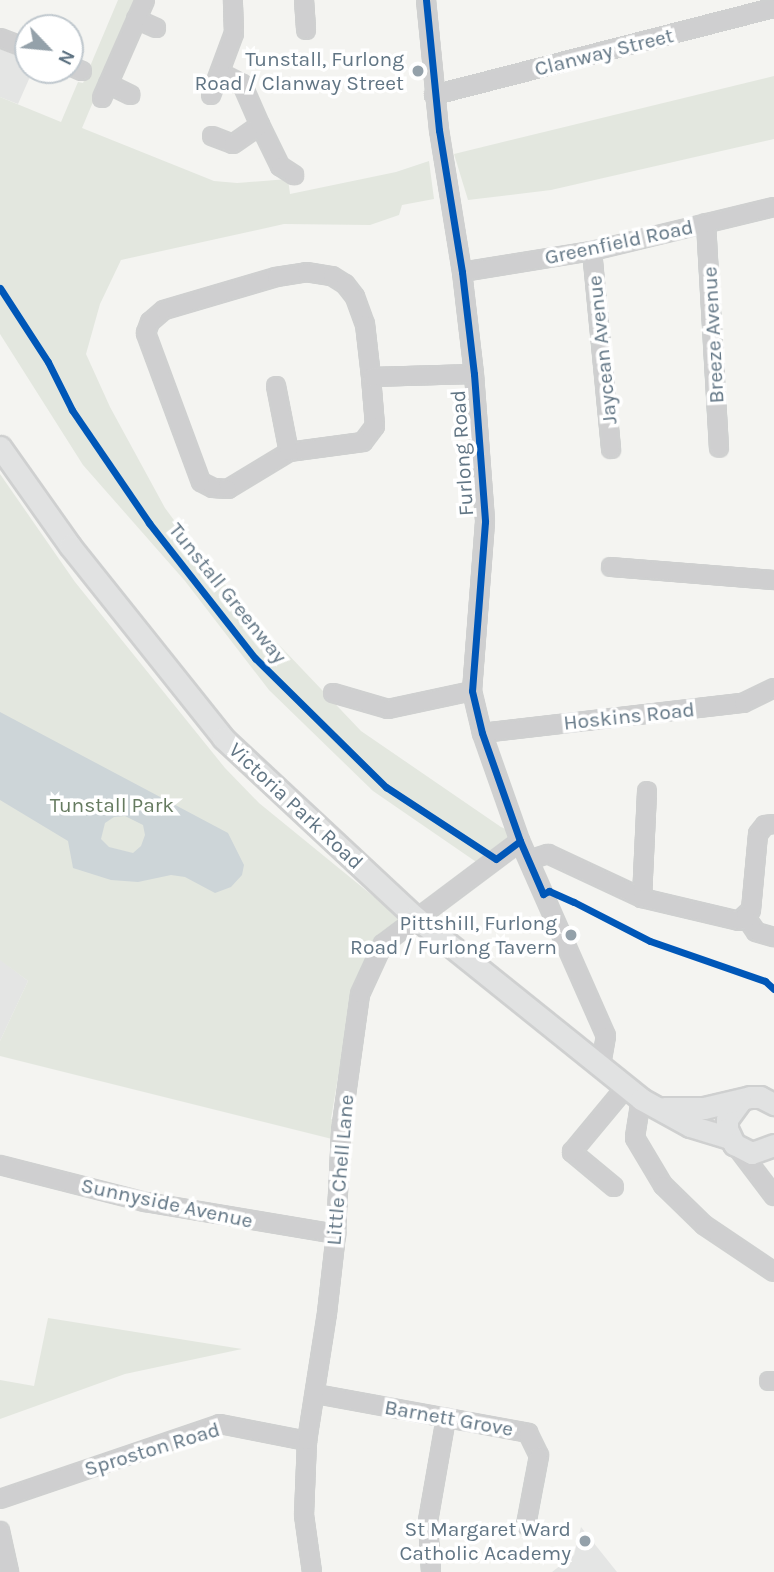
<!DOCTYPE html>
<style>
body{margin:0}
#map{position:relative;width:774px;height:1572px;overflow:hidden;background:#f4f4f1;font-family:Karla,sans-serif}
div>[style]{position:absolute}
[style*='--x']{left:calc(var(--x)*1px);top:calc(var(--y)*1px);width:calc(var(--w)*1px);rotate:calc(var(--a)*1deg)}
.built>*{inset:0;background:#e4e5e4}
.green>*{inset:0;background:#e3e7df}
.water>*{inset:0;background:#cdd5d8}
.roads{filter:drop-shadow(2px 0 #cfd0d0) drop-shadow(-2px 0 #cfd0d0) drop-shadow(0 2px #cfd0d0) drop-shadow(0 -2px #cfd0d0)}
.minor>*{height:16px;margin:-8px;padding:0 8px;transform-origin:8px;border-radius:8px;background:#cfcfd0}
.major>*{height:21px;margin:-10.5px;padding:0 10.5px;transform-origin:10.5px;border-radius:10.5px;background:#e1e2e2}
.cycleway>*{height:7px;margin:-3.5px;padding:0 3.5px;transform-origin:3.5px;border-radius:3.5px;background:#0057b8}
.dots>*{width:19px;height:19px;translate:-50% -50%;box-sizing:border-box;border:4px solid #fff;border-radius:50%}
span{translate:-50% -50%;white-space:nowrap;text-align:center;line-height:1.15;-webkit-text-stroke:7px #fff;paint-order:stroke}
.street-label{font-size:21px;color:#617584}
.poi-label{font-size:21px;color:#617584}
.right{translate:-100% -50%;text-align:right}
.park-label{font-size:21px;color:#667b60}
.north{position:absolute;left:14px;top:14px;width:70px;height:70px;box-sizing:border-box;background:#fff;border:2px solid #c0c8ce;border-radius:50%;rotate:116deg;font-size:19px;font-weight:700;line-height:28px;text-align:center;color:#617584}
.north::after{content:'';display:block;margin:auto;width:24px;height:32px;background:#94a1aa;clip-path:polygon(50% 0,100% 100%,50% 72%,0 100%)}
</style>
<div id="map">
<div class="built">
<div style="clip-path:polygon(0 49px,28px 60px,28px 70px,33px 70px,18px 104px,0 97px)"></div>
<div style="clip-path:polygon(0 959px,28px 981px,0 1041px)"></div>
<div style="clip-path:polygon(581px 1527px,617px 1572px,552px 1572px,574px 1555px)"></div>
</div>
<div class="green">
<div style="clip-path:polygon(118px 0,136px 0,82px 128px,214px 181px,237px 183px,288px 179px,290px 194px,396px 172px,429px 161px,434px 199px,402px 205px,399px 215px,370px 225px,284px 224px,121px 260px,100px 304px,86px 354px,110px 407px,165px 508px,202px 558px,263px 628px,361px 731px,501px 827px,517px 834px,485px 868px,373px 791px,269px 690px,185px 581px,83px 465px,0 334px,0 97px,61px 122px,78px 82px,83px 83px)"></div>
<div style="clip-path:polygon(774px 76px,774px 139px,551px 190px,468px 200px,454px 154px)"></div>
<div style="clip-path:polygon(0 474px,75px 582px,225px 768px,259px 803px,373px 896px,402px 913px,400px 919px,378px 939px,352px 994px,331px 1119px,342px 1124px,340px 1141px,0 1056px,0 1041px,28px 981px,0 960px)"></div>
<div style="clip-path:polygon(48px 1318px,242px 1349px,125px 1374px,0 1419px,0 1380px,34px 1386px)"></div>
</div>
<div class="water">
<div style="clip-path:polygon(evenodd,0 712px,228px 833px,244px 865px,242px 875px,231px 887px,215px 893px,185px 877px,171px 875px,138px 882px,111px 880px,73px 868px,68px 841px,0 800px,0 712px,125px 816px,143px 825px,145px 835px,141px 846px,133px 853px,109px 847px,101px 839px,105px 823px,114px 817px,125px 816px)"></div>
</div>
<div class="roads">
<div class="minor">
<div style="--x:304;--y:0;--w:30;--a:86"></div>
<div style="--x:426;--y:0;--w:131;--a:84.3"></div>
<div style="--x:439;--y:130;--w:144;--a:80.8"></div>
<div style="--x:462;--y:272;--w:103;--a:83.3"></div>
<div style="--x:474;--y:374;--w:148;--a:85.7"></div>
<div style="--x:485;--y:522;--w:169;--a:94.4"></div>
<div style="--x:472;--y:691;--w:43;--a:76.6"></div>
<div style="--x:482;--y:733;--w:114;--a:70.6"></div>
<div style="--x:520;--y:841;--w:213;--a:66.2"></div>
<div style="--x:606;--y:1036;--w:28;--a:100"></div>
<div style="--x:136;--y:19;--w:22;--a:24"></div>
<div style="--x:0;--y:38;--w:30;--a:21"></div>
<div style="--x:70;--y:66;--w:13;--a:23"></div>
<div style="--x:108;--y:84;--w:25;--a:26"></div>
<div style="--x:211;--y:95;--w:66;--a:-69.6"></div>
<div style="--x:234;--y:33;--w:33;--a:-92"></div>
<div style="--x:434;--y:95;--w:351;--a:-14.4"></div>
<div style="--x:102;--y:98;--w:107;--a:-66.3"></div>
<div style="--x:260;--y:125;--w:46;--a:64"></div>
<div style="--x:280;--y:166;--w:17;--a:33"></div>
<div style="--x:212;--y:136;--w:22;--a:21"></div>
<div style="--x:233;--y:144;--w:33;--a:-35"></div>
<div style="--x:260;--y:125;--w:45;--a:-113.7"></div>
<div style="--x:242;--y:84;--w:25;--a:-153"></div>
<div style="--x:706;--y:223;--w:225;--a:86.7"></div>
<div style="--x:592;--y:251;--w:199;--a:84.5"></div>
<div style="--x:462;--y:272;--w:132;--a:-9.2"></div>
<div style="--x:592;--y:251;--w:187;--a:-13.6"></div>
<div style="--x:371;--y:377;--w:49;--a:85.3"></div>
<div style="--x:375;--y:426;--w:20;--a:127"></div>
<div style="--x:363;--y:442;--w:75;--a:172.3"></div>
<div style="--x:289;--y:452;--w:71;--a:148.8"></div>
<div style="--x:228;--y:489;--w:15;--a:-176"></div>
<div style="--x:213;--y:488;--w:13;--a:-153"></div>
<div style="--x:201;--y:482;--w:159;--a:-110.3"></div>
<div style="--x:146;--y:333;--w:12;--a:-70"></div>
<div style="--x:150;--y:322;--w:18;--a:-41"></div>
<div style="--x:164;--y:310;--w:117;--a:-16.4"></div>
<div style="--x:276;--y:277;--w:30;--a:-9"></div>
<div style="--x:306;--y:272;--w:26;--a:9"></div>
<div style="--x:332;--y:276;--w:15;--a:32"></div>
<div style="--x:345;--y:284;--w:16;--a:52"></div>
<div style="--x:355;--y:297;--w:29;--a:70"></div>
<div style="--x:365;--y:324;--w:53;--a:83.5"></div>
<div style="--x:371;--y:377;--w:103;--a:-1.7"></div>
<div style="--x:276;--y:386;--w:67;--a:78.9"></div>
<div style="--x:611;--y:567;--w:164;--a:4.6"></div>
<div style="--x:333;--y:693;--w:57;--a:16.2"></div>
<div style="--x:388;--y:709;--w:86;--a:-12.1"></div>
<div style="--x:482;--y:733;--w:263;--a:-6.6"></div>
<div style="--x:743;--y:703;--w:34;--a:-26"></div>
<div style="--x:529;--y:860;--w:20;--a:-18"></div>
<div style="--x:548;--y:854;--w:104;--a:25.1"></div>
<div style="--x:642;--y:898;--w:107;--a:-87.3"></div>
<div style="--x:642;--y:898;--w:100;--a:13.3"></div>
<div style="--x:739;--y:921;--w:16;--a:-43"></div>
<div style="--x:751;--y:910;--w:76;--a:-84.7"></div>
<div style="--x:758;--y:834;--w:11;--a:-52"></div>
<div style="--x:765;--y:825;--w:9;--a:-6"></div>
<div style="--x:745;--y:916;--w:19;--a:55"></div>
<div style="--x:756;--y:932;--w:19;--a:16"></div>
<div style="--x:641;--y:1099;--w:39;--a:99"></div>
<div style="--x:635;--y:1138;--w:55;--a:59.2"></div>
<div style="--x:663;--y:1185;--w:57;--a:44.3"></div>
<div style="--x:704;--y:1225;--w:84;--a:33.9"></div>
<div style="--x:736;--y:1146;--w:63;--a:52.8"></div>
<div style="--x:0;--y:1165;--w:150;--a:14.3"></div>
<div style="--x:145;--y:1202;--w:194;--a:9.5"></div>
<div style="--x:614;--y:1187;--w:55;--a:-140.2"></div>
<div style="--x:572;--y:1152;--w:85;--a:-50.3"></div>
<div style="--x:769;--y:1381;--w:5;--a:0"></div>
<div style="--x:316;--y:1394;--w:216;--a:10.4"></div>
<div style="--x:528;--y:1433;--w:25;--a:64"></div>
<div style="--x:539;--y:1456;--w:70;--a:100.7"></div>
<div style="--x:0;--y:1499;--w:232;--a:-18.8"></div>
<div style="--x:220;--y:1424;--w:89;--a:11.1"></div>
<div style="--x:0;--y:1531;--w:42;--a:77.6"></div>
<div style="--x:312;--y:1572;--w:58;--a:-98"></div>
<div style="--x:304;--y:1515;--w:74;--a:-87.7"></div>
<div style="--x:307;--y:1441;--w:130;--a:-81.1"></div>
<div style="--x:327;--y:1313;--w:80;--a:-83.5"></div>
<div style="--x:336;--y:1234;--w:103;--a:-87.2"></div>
<div style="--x:341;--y:1131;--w:138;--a:-82.1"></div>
<div style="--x:360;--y:994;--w:55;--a:-65.3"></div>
<div style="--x:383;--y:944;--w:171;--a:-36.9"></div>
<div style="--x:431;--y:1572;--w:51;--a:-93.4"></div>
<div style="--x:428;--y:1521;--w:105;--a:-80.1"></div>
</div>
<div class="major">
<div style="--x:0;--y:447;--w:121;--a:54.7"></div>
<div style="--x:70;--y:546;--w:246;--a:51.4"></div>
<div style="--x:223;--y:738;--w:262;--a:43"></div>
<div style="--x:415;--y:917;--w:290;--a:38.8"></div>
<div style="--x:641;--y:1099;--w:56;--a:28.9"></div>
<div style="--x:690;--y:1126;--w:42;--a:16.7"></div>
<div style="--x:741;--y:1100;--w:24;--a:126"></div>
<div style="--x:727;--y:1119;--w:10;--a:90"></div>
<div style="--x:727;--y:1129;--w:17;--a:65"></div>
<div style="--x:734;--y:1144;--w:20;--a:27"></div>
<div style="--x:752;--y:1153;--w:23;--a:-20"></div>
<div style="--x:664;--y:1108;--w:40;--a:0"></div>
<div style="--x:704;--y:1108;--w:47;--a:-13.4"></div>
<div style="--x:750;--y:1097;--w:10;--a:0"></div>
<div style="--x:760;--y:1097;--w:16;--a:27"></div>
</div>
</div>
<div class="cycleway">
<div style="--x:426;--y:0;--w:131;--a:84.3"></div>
<div style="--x:439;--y:130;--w:144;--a:80.8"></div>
<div style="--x:462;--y:272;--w:103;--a:83.3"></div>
<div style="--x:474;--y:374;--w:148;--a:85.7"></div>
<div style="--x:485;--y:522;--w:169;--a:94.4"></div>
<div style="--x:472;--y:691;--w:43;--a:76.6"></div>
<div style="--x:482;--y:733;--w:114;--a:70.6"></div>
<div style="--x:520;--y:841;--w:58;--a:66.5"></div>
<div style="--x:543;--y:894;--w:7;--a:-27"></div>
<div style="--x:549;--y:891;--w:27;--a:24"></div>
<div style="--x:574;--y:902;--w:85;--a:27.2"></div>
<div style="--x:650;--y:941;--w:122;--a:19.2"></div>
<div style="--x:765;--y:981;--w:12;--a:42"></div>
<div style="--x:0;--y:288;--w:88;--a:57"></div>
<div style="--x:48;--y:362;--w:54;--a:63.4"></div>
<div style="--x:72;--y:410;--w:137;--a:55.7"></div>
<div style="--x:149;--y:523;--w:172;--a:51.9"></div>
<div style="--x:255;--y:658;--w:184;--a:44.6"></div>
<div style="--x:386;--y:787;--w:131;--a:33.2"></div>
<div style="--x:496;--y:859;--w:30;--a:-37"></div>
</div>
<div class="dots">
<div style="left:418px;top:71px;background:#94a1aa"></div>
<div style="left:571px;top:935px;background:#94a1aa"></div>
<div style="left:585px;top:1541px;background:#94a1aa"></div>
</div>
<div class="street-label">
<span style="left:604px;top:52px;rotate:-14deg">Clanway Street</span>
<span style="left:619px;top:242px;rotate:-12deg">Greenfield Road</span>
<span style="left:713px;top:335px;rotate:-93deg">Breeze Avenue</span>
<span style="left:602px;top:350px;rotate:-96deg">Jaycean Avenue</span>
<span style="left:462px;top:453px;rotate:-94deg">Furlong Road</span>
<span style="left:228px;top:593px;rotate:51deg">Tunstall Greenway</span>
<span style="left:629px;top:716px;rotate:-6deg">Hoskins Road</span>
<span style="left:296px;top:806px;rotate:43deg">Victoria Park Road</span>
<span style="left:340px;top:1170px;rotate:-85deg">Little Chell Lane</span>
<span style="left:167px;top:1203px;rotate:12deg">Sunnyside Avenue</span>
<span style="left:449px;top:1418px;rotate:10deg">Barnett Grove</span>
<span style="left:152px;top:1449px;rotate:-17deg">Sproston Road</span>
</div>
<div class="poi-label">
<span class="right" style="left:404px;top:71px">Tunstall, Furlong<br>Road / Clanway Street</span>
<span class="right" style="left:557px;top:935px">Pittshill, Furlong<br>Road / Furlong Tavern</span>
<span class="right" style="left:571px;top:1541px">St Margaret Ward<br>Catholic Academy</span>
</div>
<div class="park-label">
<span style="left:112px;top:805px">Tunstall Park</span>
</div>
<div class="north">N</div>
</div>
